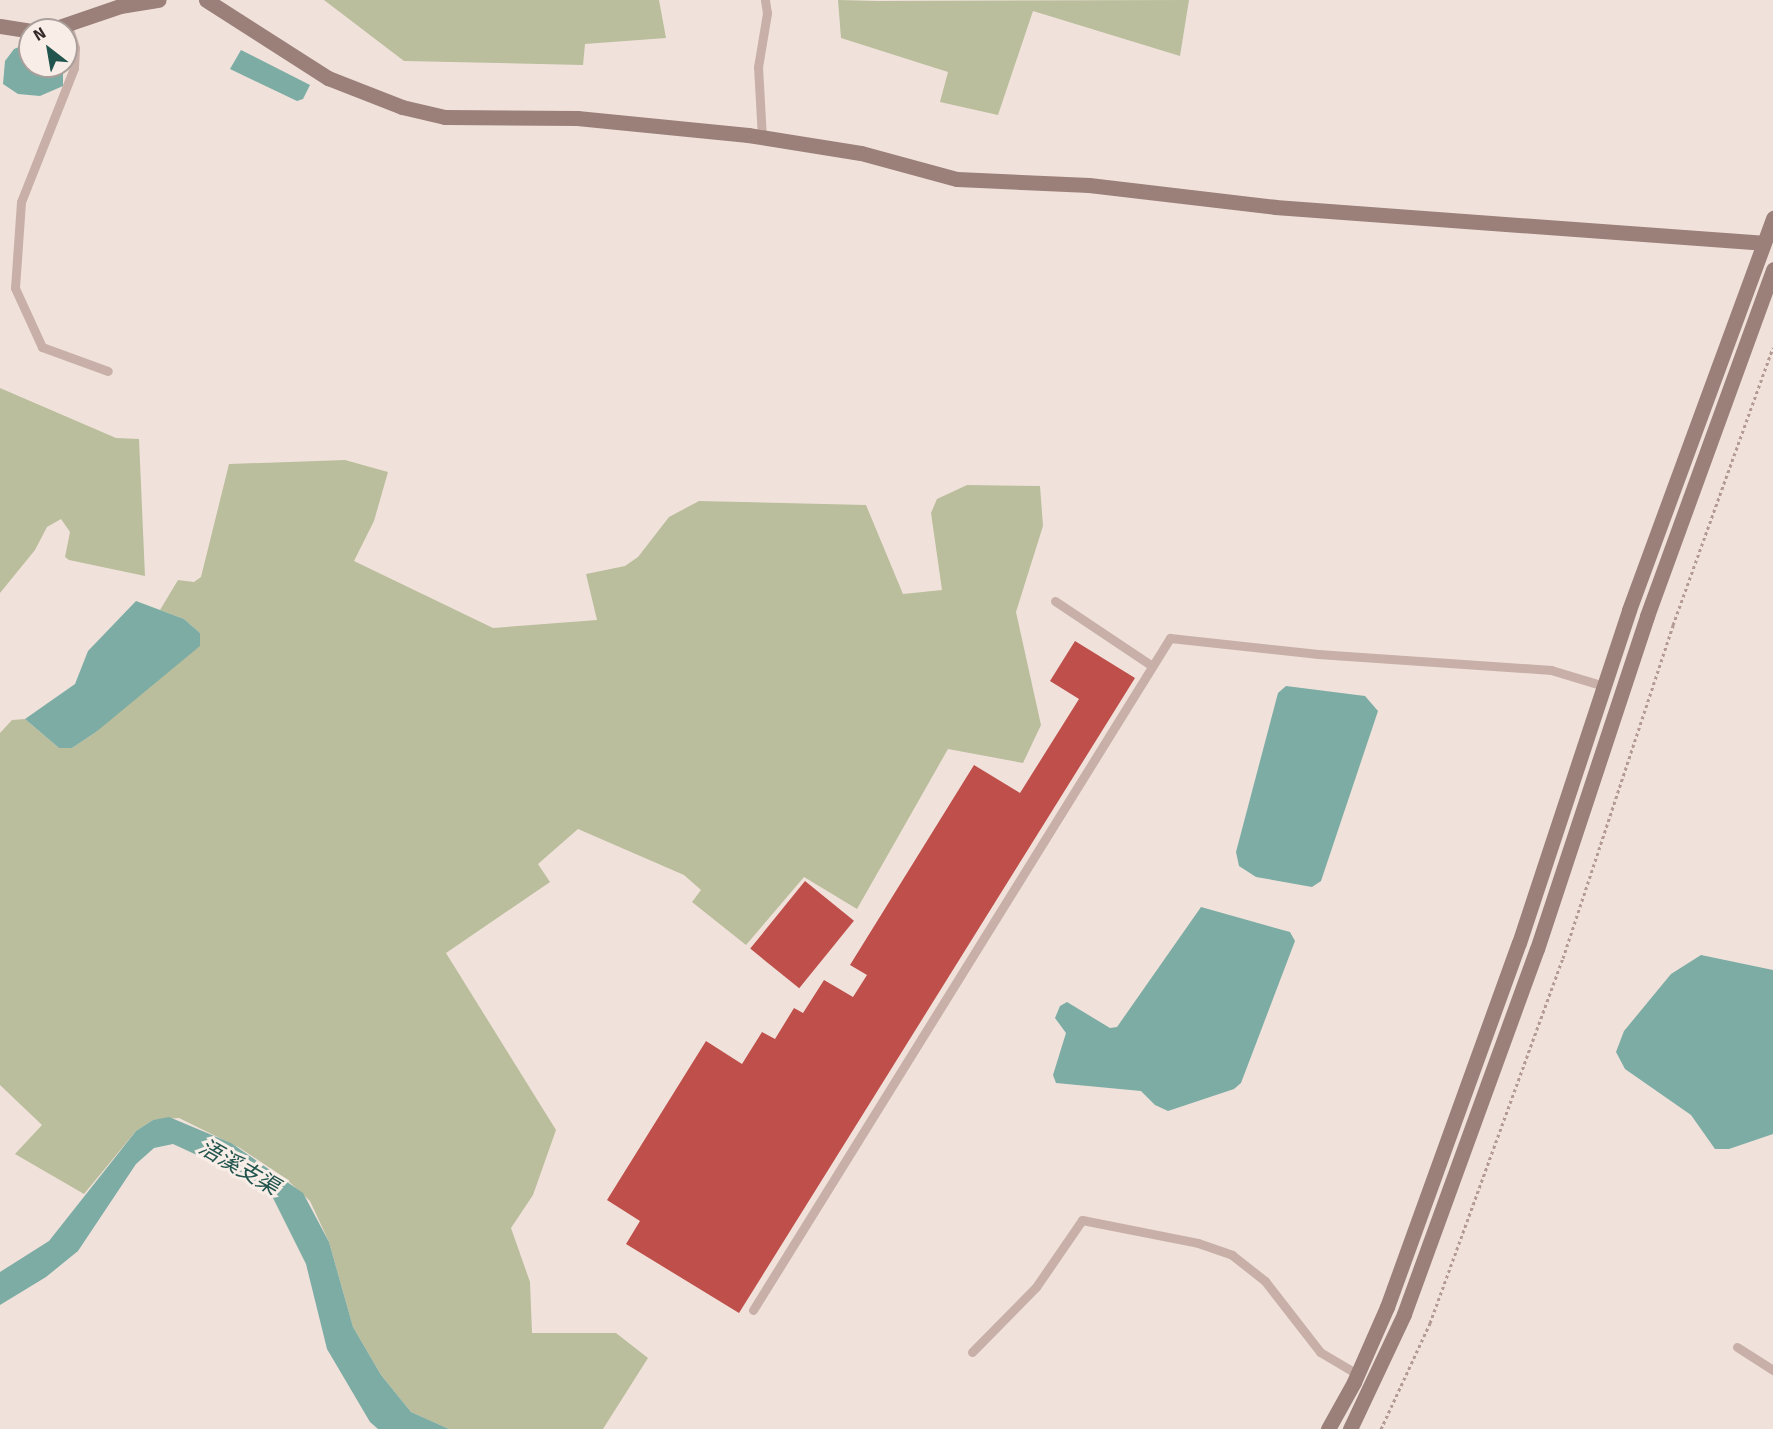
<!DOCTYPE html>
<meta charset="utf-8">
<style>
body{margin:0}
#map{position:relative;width:1773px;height:1429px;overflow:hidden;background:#f0e2db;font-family:Signika,"Noto Sans SC",sans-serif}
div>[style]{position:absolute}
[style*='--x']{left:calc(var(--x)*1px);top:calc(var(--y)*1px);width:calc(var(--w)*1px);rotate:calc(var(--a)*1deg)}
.green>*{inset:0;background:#babe9c}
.water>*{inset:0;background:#7caca4}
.building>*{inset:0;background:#bf4f4a;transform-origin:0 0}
.path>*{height:3px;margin-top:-1.5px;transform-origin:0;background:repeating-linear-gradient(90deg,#b39a92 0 3px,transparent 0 6px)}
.lane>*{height:9px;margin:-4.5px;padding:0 4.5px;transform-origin:4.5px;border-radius:4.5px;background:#c8b0a8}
.secondary>*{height:15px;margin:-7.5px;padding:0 7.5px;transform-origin:7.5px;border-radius:7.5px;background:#9b7f79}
span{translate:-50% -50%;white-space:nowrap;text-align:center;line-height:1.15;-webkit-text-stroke:6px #f8ede7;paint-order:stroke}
.water-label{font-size:22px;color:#20544d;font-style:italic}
.north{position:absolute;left:18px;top:18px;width:60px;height:60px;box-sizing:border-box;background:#f8ede7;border:2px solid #aa9f9b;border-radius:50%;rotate:329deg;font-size:16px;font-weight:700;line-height:24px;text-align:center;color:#352928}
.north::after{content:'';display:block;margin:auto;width:21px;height:27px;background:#20544d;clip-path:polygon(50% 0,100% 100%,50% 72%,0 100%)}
</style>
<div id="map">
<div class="green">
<div style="clip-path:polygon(324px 0,659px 0,666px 38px,585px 44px,583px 65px,404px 61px)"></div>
<div style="clip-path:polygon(838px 0,877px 1px,1189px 0,1180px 56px,1033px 11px,998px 115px,940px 102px,948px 72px,841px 38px)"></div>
<div style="clip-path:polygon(0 388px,116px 438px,139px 439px,145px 576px,69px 560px,65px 557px,70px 532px,61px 519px,47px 527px,35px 550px,0 593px)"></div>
<div style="clip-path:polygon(345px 460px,388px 472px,374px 521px,354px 561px,493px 628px,597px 620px,586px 574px,625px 566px,638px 557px,669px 517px,699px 501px,866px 505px,903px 594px,942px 590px,931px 513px,937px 499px,967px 485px,1040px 486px,1043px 526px,1016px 612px,1041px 725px,1023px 763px,948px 749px,857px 909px,804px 877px,746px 945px,692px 902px,701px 890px,684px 875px,578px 829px,538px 864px,550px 882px,446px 953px,556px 1130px,533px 1195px,511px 1228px,530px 1282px,532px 1333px,616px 1333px,648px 1358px,603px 1429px,449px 1429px,411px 1412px,381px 1375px,353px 1327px,329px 1242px,310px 1201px,285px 1178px,240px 1148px,179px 1118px,153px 1120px,136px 1131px,84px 1194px,15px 1154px,42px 1125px,0 1085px,0 733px,12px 720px,25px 719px,59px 748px,72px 748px,96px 732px,200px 633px,184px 619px,160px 610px,178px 580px,194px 582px,201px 577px,229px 464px)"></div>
</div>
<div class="water">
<div style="clip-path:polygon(24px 45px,30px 47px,30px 66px,63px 66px,63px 86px,40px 96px,18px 94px,3px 84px,5px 61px,14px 49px)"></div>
<div style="clip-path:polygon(241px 50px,310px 85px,303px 99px,297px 101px,230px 69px)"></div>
<div style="clip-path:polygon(136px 601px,184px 619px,200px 633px,200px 646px,96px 732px,72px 748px,59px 748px,25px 719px,75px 684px,88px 651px)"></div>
<div style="clip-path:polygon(1286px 686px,1365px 696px,1378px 711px,1321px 881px,1312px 887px,1256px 877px,1239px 866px,1236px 852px,1278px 693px)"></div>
<div style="clip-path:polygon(1201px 907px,1290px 932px,1295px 941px,1241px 1083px,1234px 1089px,1168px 1111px,1155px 1105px,1141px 1091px,1056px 1083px,1053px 1075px,1066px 1033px,1055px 1018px,1060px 1006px,1067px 1002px,1110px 1028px,1117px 1027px)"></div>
<div style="clip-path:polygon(1701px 955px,1773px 970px,1773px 1134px,1729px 1149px,1715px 1149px,1691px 1115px,1625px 1069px,1616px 1052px,1624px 1031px,1671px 974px)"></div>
<div style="clip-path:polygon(169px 1117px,231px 1143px,303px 1193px,329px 1242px,353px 1327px,381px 1375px,411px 1412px,449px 1429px,378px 1429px,370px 1422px,327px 1349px,306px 1264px,273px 1198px,249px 1179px,173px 1144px,154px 1148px,136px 1164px,78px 1251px,46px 1277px,0 1305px,0 1272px,49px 1241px,136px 1131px,153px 1120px)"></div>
</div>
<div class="building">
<div style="clip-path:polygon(1075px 641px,1135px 678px,739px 1313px,626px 1244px,640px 1221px,607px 1200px,706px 1041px,742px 1064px,762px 1032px,775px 1039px,794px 1008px,803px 1013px,824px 980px,853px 997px,867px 975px,850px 965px,974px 765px,1020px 793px,1079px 699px,1050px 681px)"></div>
<div style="left:805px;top:881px;width:63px;height:87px;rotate:39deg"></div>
</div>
<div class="path">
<div style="--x:1381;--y:1429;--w:117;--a:-65.2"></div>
<div style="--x:1430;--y:1323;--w:388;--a:-70"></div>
<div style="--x:1563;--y:958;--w:351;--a:-71.7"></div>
<div style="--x:1673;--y:625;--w:295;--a:-70.2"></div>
</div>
<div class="lane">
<div style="--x:68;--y:26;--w:23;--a:72"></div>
<div style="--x:75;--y:48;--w:20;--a:93"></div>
<div style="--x:74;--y:68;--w:144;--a:111.6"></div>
<div style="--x:21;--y:202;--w:86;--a:94"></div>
<div style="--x:15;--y:288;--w:65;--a:65.4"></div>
<div style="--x:42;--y:347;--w:70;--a:20"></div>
<div style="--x:762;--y:138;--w:71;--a:-93.2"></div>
<div style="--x:758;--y:67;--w:55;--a:-80.5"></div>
<div style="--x:767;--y:13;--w:13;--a:-99"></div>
<div style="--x:1055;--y:601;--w:117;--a:33.8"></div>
<div style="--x:753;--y:1310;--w:791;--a:-58.18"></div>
<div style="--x:1170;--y:638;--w:149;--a:6.2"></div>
<div style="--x:1318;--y:654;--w:234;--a:3.9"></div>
<div style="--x:1551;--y:670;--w:55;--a:16.8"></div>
<div style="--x:1737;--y:1347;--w:43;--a:32.6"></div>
<div style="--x:972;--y:1352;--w:91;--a:-45.4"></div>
<div style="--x:1036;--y:1287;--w:81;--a:-55.5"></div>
<div style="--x:1082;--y:1220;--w:118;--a:11.2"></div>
<div style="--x:1198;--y:1243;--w:36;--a:19"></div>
<div style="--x:1232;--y:1255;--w:42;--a:38.2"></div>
<div style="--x:1265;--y:1281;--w:90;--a:52.2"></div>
<div style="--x:1320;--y:1352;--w:43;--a:30.7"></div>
</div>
<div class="secondary">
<div style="--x:206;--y:0;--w:145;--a:32.6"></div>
<div style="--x:328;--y:78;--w:79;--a:21.4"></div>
<div style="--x:402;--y:107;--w:44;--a:13.1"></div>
<div style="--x:445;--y:117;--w:132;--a:0.4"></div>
<div style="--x:577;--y:118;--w:172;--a:5.7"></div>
<div style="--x:748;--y:135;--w:114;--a:9.1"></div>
<div style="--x:861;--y:153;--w:99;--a:15.2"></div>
<div style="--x:957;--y:179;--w:132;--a:2.6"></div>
<div style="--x:1089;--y:185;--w:187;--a:6.7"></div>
<div style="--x:1275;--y:207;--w:489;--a:4.2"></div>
<div style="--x:0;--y:26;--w:30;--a:9"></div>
<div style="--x:50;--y:30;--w:74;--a:-18.9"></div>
<div style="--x:120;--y:6;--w:39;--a:-9"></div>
<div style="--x:1328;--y:1429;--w:54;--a:-61"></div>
<div style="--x:1354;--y:1382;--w:82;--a:-66.3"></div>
<div style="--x:1387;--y:1307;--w:387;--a:-70.1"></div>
<div style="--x:1519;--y:943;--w:351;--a:-71.7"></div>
<div style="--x:1629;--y:610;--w:418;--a:-69.8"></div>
<div style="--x:1350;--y:1429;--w:127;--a:-64.8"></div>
<div style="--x:1404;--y:1314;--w:388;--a:-70"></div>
<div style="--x:1537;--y:949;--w:351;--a:-71.7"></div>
<div style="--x:1647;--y:616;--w:369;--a:-70"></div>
</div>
<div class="water-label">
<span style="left:239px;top:1167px;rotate:30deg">浯溪支渠</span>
</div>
<div class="north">N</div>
</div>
